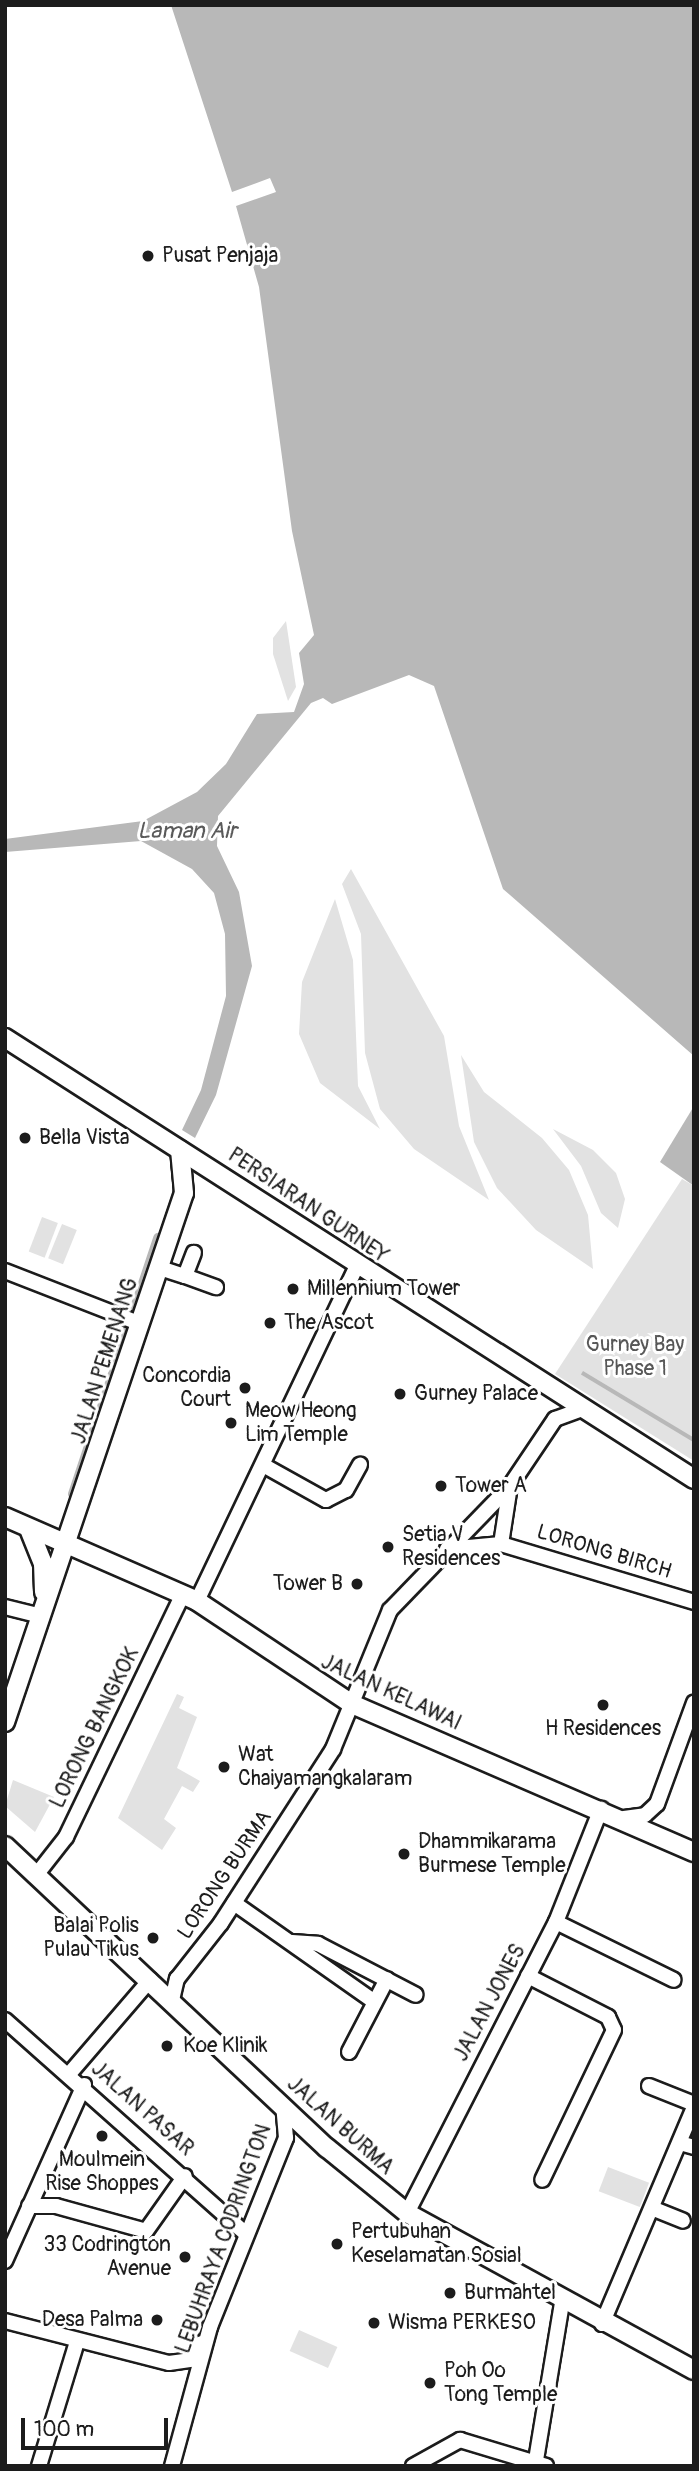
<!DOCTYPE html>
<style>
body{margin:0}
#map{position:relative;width:699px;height:2471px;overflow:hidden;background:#fff;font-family:Pangolin,sans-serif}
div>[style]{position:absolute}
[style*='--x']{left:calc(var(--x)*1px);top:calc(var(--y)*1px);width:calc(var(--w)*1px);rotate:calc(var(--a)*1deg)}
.green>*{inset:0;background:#e2e2e2;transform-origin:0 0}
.water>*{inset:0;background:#b8b8b8;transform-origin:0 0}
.canal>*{height:10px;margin:-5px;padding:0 5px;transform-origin:5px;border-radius:5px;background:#b8b8b8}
.roads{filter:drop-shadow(2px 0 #1c1c1c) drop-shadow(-2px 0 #1c1c1c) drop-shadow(0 2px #1c1c1c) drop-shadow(0 -2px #1c1c1c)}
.minor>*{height:14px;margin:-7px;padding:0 7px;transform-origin:7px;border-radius:7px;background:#fff}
.major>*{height:18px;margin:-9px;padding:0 9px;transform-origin:9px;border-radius:9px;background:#fff}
.dots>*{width:19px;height:19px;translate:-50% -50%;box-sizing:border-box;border:4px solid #fff;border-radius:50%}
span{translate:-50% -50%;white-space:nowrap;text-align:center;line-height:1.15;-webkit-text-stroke:6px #fff;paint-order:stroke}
.poi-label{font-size:21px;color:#1c1c1c}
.left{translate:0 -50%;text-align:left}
.right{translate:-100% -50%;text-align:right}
.street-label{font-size:21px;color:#1c1c1c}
.park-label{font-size:21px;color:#575757}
.water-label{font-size:23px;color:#5a5a5a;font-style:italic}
.frame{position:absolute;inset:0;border:7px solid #1c1c1c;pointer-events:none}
.scale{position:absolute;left:21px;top:2418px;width:147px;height:32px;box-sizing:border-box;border:4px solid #1c1c1c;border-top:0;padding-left:9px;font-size:21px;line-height:24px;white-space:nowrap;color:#1c1c1c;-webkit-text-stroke:5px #fff;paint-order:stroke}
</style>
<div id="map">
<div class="green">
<div style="clip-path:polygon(286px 621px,296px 687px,288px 701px,273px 654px,273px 638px)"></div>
<div style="clip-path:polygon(351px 869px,444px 1036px,459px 1126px,489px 1200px,414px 1149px,380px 1109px,365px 1053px,361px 934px,342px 884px)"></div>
<div style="clip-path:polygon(335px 899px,353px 960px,358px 1086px,380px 1129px,320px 1083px,299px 1034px,302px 982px)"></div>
<div style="clip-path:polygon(461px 1055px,484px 1092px,542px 1138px,569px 1170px,588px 1215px,593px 1269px,536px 1230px,497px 1188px,474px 1142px)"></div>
<div style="clip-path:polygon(553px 1129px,593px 1150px,616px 1173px,625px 1199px,618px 1228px,601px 1213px,581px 1166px)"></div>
<div style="clip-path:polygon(682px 1179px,694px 1186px,694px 1461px,555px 1374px)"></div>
<div style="left:42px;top:1217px;width:17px;height:37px;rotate:21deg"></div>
<div style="left:62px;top:1224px;width:16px;height:37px;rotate:22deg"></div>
<div style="clip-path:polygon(177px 1694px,184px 1697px,179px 1708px,197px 1717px,177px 1768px,200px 1781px,193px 1792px,182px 1786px,164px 1819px,176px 1828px,162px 1850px,118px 1818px)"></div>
<div style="clip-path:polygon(13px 1780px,54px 1797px,35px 1832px,5px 1806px)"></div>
<div style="left:608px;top:2167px;width:44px;height:26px;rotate:21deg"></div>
<div style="left:299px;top:2330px;width:42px;height:23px;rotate:24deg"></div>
</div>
<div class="water">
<div style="clip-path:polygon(171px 5px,694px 5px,694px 1056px,503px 889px,434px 686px,409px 675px,332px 704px,323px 698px,311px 703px,218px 816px,217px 846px,239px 892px,252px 966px,216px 1095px,195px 1138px,182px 1130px,201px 1090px,226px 996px,225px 934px,214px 893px,192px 869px,141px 841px,5px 852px,5px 839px,143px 821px,197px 792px,226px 764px,257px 714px,294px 712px,304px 684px,299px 653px,314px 635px,292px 531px,259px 287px,236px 206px,276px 192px,270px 178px,232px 192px)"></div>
<div style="clip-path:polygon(694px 1106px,694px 1186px,660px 1162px)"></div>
<div style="left:583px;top:1371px;width:130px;height:4px;rotate:31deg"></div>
</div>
<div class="canal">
<div style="--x:73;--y:1494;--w:270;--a:-71.6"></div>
</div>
<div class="roads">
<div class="minor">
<div style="--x:160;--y:1268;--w:26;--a:18"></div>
<div style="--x:185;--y:1276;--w:25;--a:-69"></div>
<div style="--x:5;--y:1271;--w:146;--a:21.3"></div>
<div style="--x:185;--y:1276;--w:33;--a:20"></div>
<div style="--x:263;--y:1465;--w:72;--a:29.1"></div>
<div style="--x:326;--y:1500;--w:22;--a:-27"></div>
<div style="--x:346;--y:1490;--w:29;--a:-61"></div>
<div style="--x:501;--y:1544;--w:59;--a:-81.2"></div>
<div style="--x:447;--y:1549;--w:54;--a:-5.3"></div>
<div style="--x:501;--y:1544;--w:202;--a:16.7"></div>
<div style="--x:197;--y:1601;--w:371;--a:-64.5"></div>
<div style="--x:5;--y:1607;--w:36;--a:14"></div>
<div style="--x:624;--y:1818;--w:21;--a:-8"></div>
<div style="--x:645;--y:1815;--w:16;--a:-43"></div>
<div style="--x:657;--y:1804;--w:108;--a:-69.9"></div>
<div style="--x:37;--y:1874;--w:47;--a:-51.9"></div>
<div style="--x:66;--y:1837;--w:270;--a:-64.3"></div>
<div style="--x:234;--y:1903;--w:172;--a:35.1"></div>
<div style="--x:556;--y:1922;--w:131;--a:26.2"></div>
<div style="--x:292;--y:1942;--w:26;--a:4"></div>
<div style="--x:318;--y:1944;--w:110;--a:27.5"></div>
<div style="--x:528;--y:1976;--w:90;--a:27.1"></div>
<div style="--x:608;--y:2017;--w:14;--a:65"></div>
<div style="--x:614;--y:2030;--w:166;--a:115.6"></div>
<div style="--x:172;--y:2000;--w:22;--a:-77"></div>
<div style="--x:177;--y:1979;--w:71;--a:-51.8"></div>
<div style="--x:221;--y:1923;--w:207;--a:-57.2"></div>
<div style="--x:333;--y:1749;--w:150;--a:-67.7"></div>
<div style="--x:390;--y:1610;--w:173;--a:-45.9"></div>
<div style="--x:510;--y:1486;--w:81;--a:-56.1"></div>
<div style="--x:555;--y:1419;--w:27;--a:-20"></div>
<div style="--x:5;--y:2020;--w:322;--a:41.6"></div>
<div style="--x:349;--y:2052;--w:82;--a:-62.5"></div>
<div style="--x:70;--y:2073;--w:123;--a:-49.3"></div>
<div style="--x:649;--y:2086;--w:48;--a:21.8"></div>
<div style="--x:680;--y:2143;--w:15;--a:16"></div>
<div style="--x:29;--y:2206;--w:27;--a:0"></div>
<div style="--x:56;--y:2206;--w:93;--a:15.5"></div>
<div style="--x:146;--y:2231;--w:67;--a:-54.7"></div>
<div style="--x:654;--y:2209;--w:31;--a:22"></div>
<div style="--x:407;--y:2213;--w:327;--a:-62.9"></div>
<div style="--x:556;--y:1922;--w:122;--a:-68.3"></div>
<div style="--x:5;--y:2261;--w:193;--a:-65.8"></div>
<div style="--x:5;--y:2321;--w:169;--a:14.4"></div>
<div style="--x:169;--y:2363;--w:21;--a:-8"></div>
<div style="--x:190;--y:2360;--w:20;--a:-57"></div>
<div style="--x:602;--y:2324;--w:236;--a:-67"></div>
<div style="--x:39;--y:2466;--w:130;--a:-73"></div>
<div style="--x:172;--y:2466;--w:144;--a:-74.7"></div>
<div style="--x:210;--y:2327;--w:204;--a:-68.1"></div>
<div style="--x:286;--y:2138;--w:32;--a:-95"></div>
<div style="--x:413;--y:2466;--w:54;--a:-29"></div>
<div style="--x:460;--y:2440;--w:90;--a:16.8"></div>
<div style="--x:535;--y:2466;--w:165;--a:-80.6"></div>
</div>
<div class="major">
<div style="--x:5;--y:1038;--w:818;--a:32.62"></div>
<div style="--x:5;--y:1517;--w:210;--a:23.6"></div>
<div style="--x:197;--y:1601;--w:186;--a:33.6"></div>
<div style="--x:352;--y:1704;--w:373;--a:23.4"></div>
<div style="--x:29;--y:1529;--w:37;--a:68"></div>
<div style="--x:43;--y:1563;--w:29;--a:88"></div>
<div style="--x:5;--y:1722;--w:558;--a:-71.31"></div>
<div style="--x:184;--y:1193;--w:43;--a:-95.3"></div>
<div style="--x:5;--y:1846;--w:441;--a:43.2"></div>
<div style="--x:327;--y:2148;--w:103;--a:39.1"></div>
<div style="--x:407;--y:2213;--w:327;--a:28.7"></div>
</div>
</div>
<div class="dots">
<div style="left:148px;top:256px;background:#1c1c1c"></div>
<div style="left:25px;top:1138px;background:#1c1c1c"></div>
<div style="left:293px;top:1289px;background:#1c1c1c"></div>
<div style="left:270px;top:1323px;background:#1c1c1c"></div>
<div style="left:245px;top:1388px;background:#1c1c1c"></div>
<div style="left:400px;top:1394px;background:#1c1c1c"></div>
<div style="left:231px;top:1423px;background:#1c1c1c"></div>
<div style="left:441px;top:1486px;background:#1c1c1c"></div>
<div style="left:388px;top:1547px;background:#1c1c1c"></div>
<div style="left:357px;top:1584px;background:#1c1c1c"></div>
<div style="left:603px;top:1705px;background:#1c1c1c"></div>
<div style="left:224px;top:1767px;background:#1c1c1c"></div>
<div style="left:404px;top:1854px;background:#1c1c1c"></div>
<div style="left:153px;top:1938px;background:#1c1c1c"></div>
<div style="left:167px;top:2046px;background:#1c1c1c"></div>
<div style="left:102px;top:2136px;background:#1c1c1c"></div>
<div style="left:337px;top:2244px;background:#1c1c1c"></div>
<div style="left:185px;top:2257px;background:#1c1c1c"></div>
<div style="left:450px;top:2293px;background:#1c1c1c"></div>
<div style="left:157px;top:2320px;background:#1c1c1c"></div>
<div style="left:374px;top:2323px;background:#1c1c1c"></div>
<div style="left:430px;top:2383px;background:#1c1c1c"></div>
</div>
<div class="poi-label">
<span class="left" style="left:162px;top:256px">Pusat Penjaja</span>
<span class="left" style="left:39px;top:1138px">Bella Vista</span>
<span class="left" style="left:307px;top:1289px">Millennium Tower</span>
<span class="left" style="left:284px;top:1323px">The Ascot</span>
<span class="right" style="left:231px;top:1388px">Concordia<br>Court</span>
<span class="left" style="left:414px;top:1394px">Gurney Palace</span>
<span class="left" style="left:245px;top:1423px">Meow Heong<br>Lim Temple</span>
<span class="left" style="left:455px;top:1486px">Tower A</span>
<span class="left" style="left:402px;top:1547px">Setia V<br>Residences</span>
<span class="right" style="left:343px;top:1584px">Tower B</span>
<span style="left:603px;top:1729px">H Residences</span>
<span class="left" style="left:238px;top:1767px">Wat<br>Chaiyamangkalaram</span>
<span class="left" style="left:418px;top:1854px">Dhammikarama<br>Burmese Temple</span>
<span class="right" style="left:139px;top:1938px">Balai Polis<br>Pulau Tikus</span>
<span class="left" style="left:183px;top:2046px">Koe Klinik</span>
<span style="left:102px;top:2172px">Moulmein<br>Rise Shoppes</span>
<span class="left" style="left:351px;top:2244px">Pertubuhan<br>Keselamatan Sosial</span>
<span class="right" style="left:171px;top:2257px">33 Codrington<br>Avenue</span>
<span class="left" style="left:464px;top:2293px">Burmahtel</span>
<span class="right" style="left:143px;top:2320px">Desa Palma</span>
<span class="left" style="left:388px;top:2323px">Wisma PERKESO</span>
<span class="left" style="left:444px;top:2383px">Poh Oo<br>Tong Temple</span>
</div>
<div class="street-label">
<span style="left:308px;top:1206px;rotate:34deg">PERSIARAN GURNEY</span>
<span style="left:105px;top:1361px;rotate:-72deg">JALAN PEMENANG</span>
<span style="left:604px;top:1552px;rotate:17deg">LORONG BIRCH</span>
<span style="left:391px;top:1693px;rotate:25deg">JALAN KELAWAI</span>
<span style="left:95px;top:1728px;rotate:-64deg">LORONG BANGKOK</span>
<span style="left:225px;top:1875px;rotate:-56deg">LORONG BURMA</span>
<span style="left:490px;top:2003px;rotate:-62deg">JALAN JONES</span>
<span style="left:142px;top:2109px;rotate:42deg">JALAN PASAR</span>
<span style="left:340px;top:2126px;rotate:42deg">JALAN BURMA</span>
<span style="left:224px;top:2239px;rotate:-70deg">LEBUHRAYA CODRINGTON</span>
</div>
<div class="park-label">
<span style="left:635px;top:1357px">Gurney Bay<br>Phase 1</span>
</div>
<div class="water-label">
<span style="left:187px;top:831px">Laman Air</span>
</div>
<div class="frame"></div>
<div class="scale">100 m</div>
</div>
